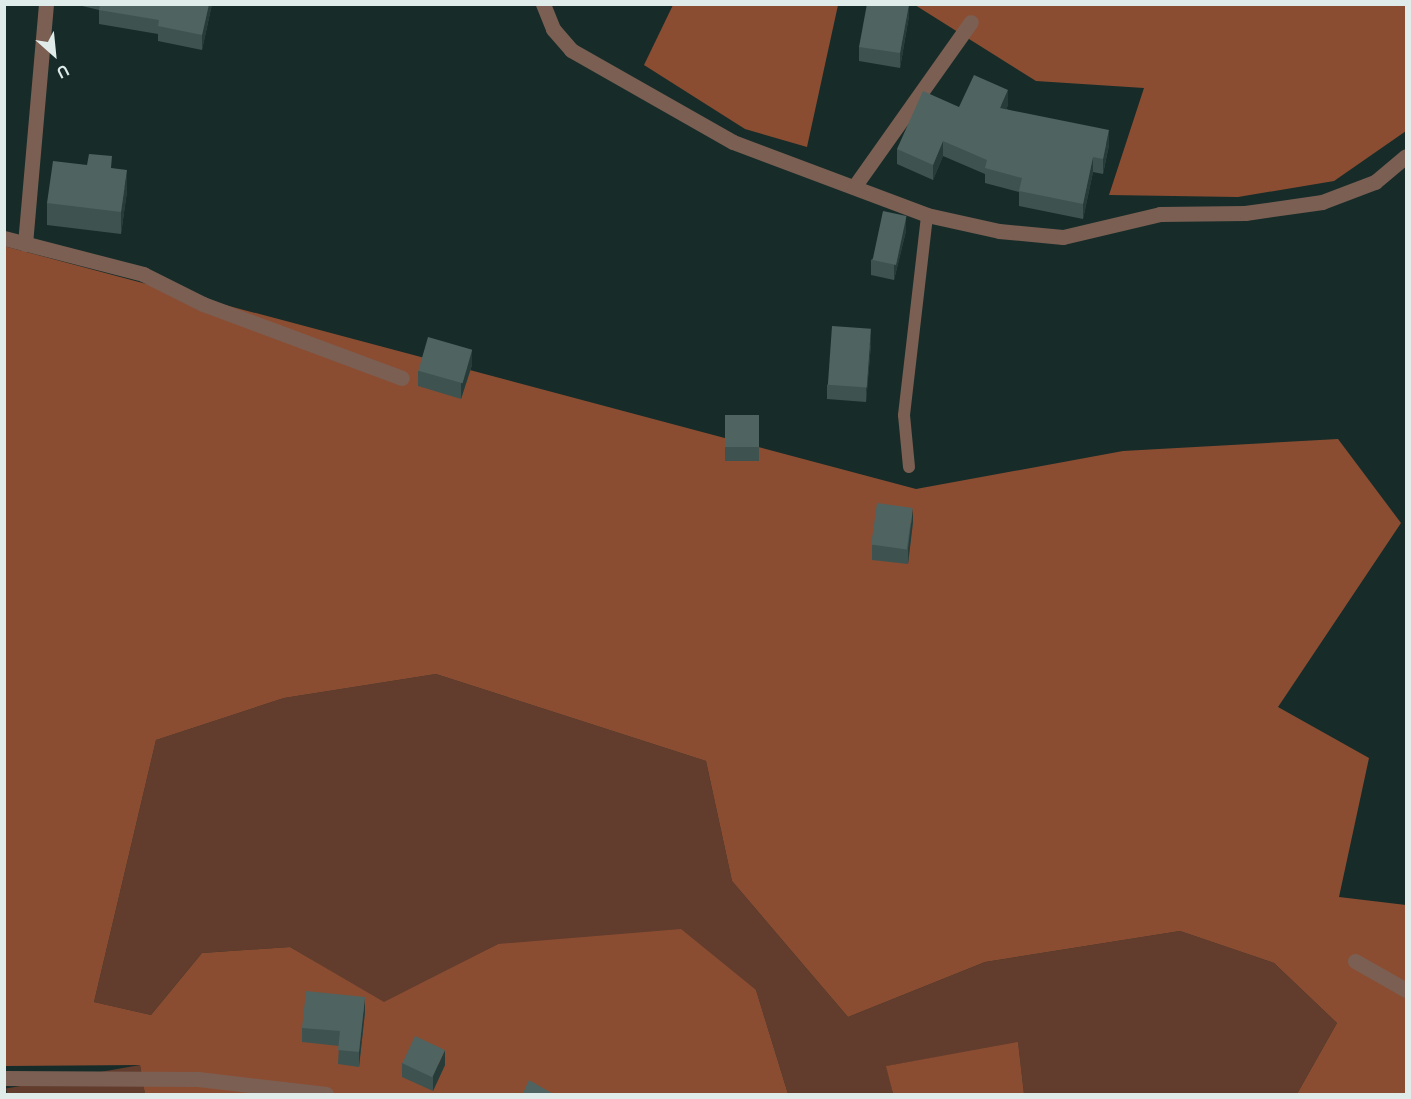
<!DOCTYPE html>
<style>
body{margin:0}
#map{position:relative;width:1411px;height:1099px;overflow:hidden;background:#172c29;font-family:Overpass,sans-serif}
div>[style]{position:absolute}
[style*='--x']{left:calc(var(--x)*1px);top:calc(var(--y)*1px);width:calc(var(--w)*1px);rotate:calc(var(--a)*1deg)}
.green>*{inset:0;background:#623c2c;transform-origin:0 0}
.forest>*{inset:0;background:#8b4d32}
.service>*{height:12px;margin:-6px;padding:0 6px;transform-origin:6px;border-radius:6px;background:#7b5f53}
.minor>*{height:15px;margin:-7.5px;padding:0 7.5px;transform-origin:7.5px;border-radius:7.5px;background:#7b5f53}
.wall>*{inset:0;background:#3e5350;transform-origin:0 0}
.shaded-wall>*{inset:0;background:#273c39}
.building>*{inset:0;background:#4f6360;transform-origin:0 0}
span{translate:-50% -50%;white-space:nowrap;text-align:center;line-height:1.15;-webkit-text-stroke:4.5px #172c29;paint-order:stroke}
.frame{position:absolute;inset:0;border:6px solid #dfece9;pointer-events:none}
.north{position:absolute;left:24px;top:24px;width:60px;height:60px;-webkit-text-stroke:4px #172c29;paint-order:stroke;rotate:153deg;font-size:16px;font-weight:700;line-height:24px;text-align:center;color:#dfece9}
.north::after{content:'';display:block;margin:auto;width:21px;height:27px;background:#dfece9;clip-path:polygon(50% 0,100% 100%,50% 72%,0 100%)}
</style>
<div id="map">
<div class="green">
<div style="clip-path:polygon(436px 674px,706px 761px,732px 881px,848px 1017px,985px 962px,1180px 931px,1274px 963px,1337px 1023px,1297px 1094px,1024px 1094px,1018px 1043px,887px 1066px,893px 1094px,788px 1094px,756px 990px,498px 944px,384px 1003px,290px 947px,202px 953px,151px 1015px,94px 1002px,156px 740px,284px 698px)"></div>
<div style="left:140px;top:1065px;width:29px;height:136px;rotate:80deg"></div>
</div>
<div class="forest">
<div style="clip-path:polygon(673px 5px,838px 5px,807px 147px,745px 129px,644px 65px)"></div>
<div style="clip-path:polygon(915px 5px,1406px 5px,1406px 131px,1334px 181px,1238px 197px,1109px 195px,1144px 88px,1036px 81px)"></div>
<div style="clip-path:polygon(4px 246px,916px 489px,1123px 451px,1338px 439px,1401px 523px,1278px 707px,1369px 758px,1339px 897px,1406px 905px,1406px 1094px,1297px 1094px,1337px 1023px,1274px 963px,1180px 931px,985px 962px,848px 1017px,732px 881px,706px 761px,436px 674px,284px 698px,156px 740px,94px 1002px,151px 1015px,202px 953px,290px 947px,384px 1002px,498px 944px,681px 929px,756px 990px,788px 1094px,145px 1094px,140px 1065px,5px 1066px)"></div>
<div style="clip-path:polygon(1018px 1042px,1024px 1094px,893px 1094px,886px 1066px)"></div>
</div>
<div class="service">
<div style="--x:909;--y:467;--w:52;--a:-95.5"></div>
<div style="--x:904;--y:415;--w:201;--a:-83.4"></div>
</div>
<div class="minor">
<div style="--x:543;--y:4;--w:27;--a:68"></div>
<div style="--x:553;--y:29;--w:28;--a:49"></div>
<div style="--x:571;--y:50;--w:186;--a:29.6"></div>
<div style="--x:733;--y:142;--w:207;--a:20.6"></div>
<div style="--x:927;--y:215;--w:74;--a:12.5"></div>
<div style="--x:999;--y:231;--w:64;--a:5.4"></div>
<div style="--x:1063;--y:237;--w:100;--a:-13.3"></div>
<div style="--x:1160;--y:214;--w:85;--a:-0.7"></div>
<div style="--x:1245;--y:213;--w:78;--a:-8.1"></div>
<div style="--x:1322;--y:202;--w:57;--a:-20.7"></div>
<div style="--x:1375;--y:182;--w:40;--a:-40"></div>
<div style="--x:854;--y:187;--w:202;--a:-54.7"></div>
<div style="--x:4;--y:238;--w:144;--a:14.5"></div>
<div style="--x:143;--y:274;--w:67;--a:26.6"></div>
<div style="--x:203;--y:304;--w:212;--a:20.4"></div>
<div style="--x:25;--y:244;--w:241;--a:-85"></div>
<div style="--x:1355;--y:961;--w:59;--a:29.6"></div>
<div style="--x:4;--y:1078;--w:194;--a:0.3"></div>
<div style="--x:198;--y:1079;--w:129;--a:6.7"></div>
</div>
<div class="wall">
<div style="clip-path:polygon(74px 4px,212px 4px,202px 50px,158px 41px,158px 34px,99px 24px,99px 10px)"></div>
<div style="clip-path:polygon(909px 4px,909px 16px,900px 68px,859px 61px,859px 47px)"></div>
<div style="clip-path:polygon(1008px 105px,1006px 109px,1109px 145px,1103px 174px,1093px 172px,1083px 219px,1019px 206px,1019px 192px,985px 183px,985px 174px,943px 156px,933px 180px,897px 164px,897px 149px,959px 107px)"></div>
<div style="clip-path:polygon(112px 168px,127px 191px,121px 234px,47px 225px,47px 203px)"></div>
<div style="clip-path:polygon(906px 231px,894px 280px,871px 275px,871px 260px)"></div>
<div style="clip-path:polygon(871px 344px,866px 402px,827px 399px,827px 385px)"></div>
<div style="clip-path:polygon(472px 365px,461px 399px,418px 386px,418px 371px)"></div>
<div style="left:725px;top:415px;width:34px;height:46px"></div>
<div style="clip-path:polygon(913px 522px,908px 564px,872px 560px,872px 545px)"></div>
<div style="clip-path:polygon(365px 1012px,359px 1067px,338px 1064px,339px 1046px,302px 1042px,302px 1028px)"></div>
<div style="clip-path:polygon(402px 1063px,445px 1065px,433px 1091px,402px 1077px)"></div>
</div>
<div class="shaded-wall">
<div style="clip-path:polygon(209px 4px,212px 4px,202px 50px,202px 35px)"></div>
<div style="clip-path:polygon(909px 4px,909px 16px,900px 68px,900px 53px)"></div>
<div style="clip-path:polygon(1008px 90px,1008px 105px,1000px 123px,1000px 108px)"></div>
<div style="clip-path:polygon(1109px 130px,1109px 145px,1103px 174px,1103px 159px)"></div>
<div style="clip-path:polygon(943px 141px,943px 156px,933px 180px,933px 165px)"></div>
<div style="clip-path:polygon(1093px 157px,1093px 172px,1083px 219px,1083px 204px)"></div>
<div style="clip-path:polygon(127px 170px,127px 191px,121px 234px,121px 212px)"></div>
<div style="clip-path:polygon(906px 216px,906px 231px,894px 280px,894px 266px)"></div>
<div style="clip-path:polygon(871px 329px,871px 344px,866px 402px,866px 388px)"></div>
<div style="clip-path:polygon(472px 350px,472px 365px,461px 399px,461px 384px)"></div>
<div style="clip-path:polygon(913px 508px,913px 522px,908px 564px,908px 549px)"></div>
<div style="clip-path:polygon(365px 997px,365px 1012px,359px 1067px,359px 1052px)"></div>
<div style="clip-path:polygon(445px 1050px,445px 1065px,433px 1091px,433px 1076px)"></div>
</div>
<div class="building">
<div style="clip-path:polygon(100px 4px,209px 4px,202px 35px,158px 26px,159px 20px,99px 10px)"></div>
<div style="clip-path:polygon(867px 4px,909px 4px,900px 53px,859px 47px)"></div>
<div style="clip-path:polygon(974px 75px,1008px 90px,1000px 108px,1109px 130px,1103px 159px,1093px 157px,1083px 204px,1019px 191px,1022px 178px,985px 168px,987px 160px,943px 141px,933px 165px,897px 149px,923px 91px,959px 107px)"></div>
<div style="clip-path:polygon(89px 154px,112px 156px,111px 168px,127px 170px,121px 212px,47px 203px,53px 161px,87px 165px)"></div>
<div style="left:883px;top:211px;width:24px;height:50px;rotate:12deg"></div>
<div style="left:832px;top:326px;width:39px;height:59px;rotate:4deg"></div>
<div style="left:428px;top:337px;width:46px;height:35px;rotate:16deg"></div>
<div style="left:725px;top:415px;width:34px;height:32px"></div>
<div style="left:877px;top:503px;width:36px;height:42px;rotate:8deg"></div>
<div style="clip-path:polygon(306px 991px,365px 997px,359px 1052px,338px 1050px,340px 1031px,302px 1028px)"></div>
<div style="left:415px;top:1036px;width:33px;height:30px;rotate:25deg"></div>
<div style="clip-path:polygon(529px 1080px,555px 1095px,522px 1095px)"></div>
</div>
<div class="frame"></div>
<div class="north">U</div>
</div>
